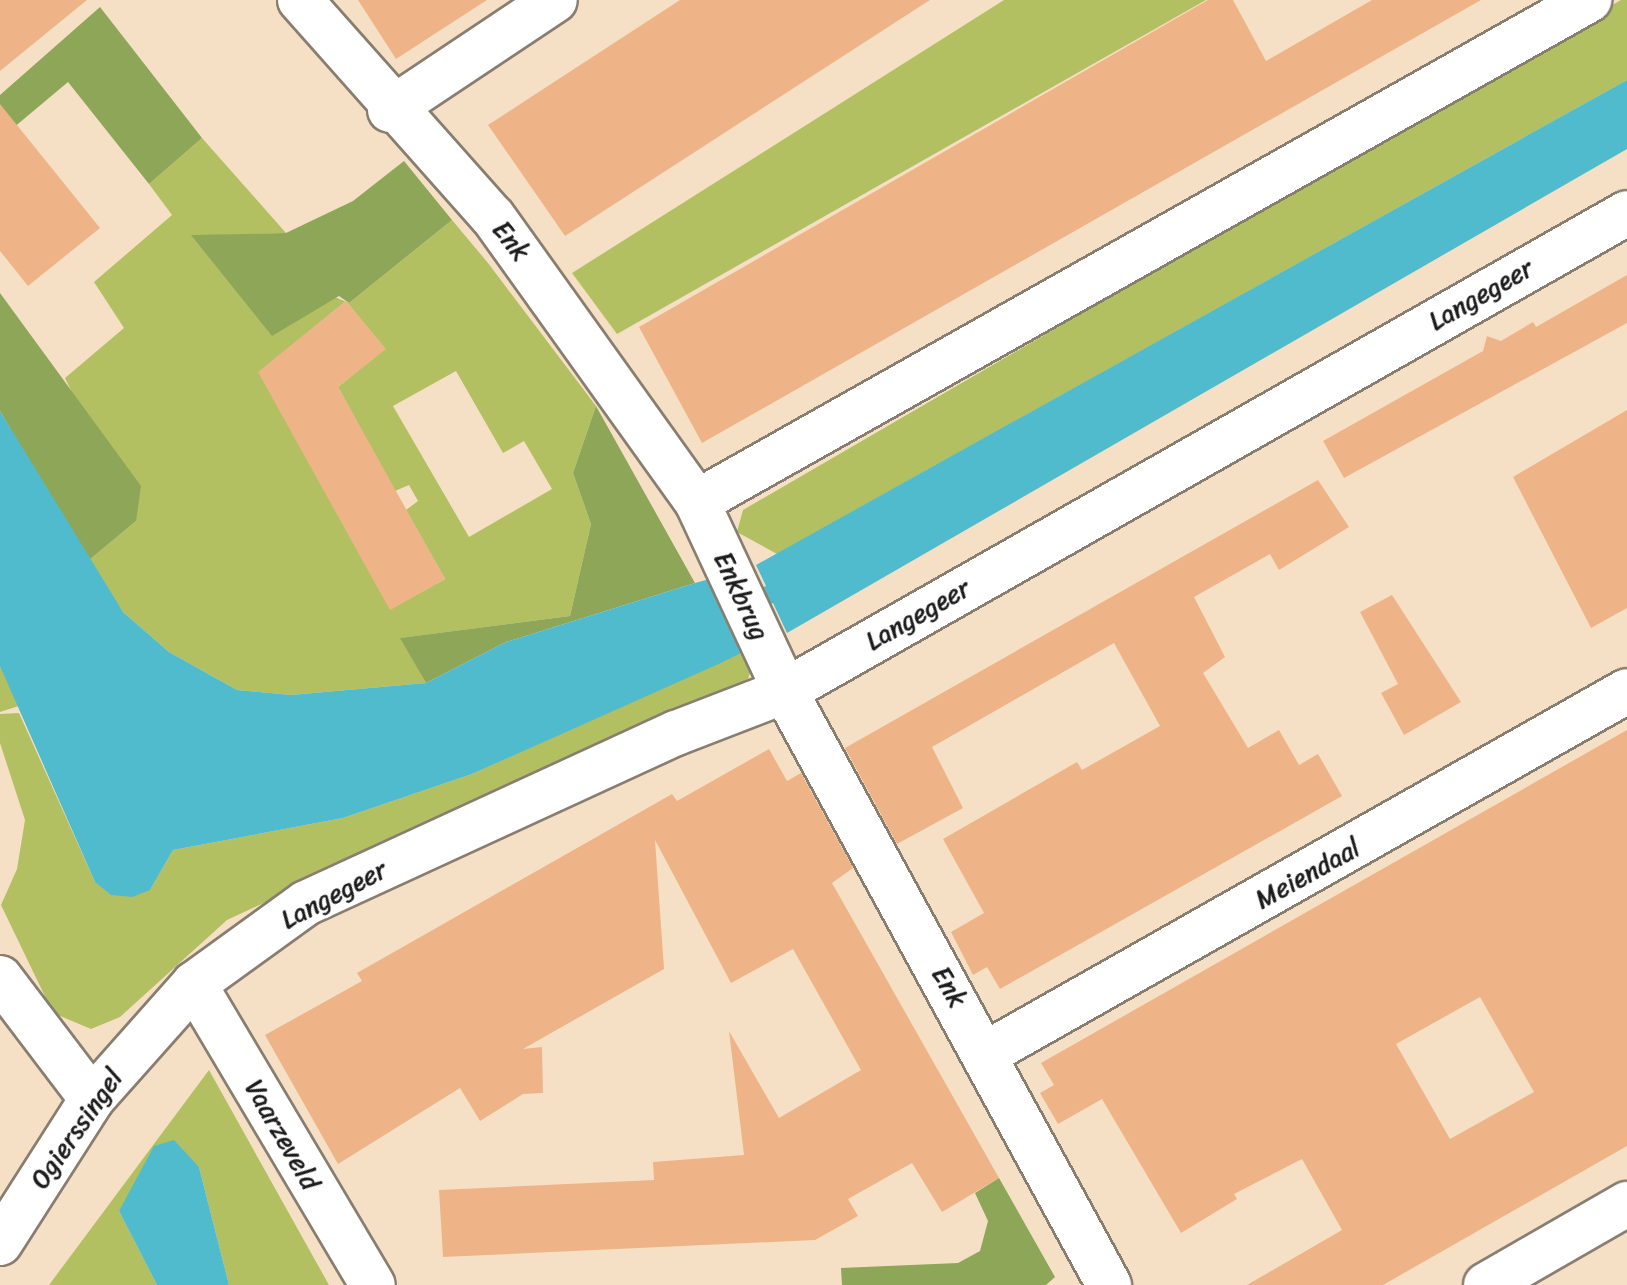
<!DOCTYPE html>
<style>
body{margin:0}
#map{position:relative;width:1627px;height:1285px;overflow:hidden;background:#f5e0c5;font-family:Sriracha,sans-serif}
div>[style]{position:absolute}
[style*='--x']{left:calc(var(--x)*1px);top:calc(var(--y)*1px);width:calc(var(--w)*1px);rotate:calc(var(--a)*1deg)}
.green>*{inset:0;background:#b2c062}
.forest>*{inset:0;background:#8da658}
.water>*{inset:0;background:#51bbce}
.building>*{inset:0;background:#eeb487}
.roads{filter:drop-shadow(2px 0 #887e70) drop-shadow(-2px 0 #887e70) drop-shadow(0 2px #887e70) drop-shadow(0 -2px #887e70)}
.minor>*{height:44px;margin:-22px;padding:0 22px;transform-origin:22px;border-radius:22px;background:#fff}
span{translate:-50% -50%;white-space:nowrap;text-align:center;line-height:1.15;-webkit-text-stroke:6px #fff;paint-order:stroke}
.street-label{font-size:26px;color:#1c1c1c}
</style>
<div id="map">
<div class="green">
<div style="clip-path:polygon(1004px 0,1206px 0,617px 334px,572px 273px)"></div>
<div style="clip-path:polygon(1621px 0,1627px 0,1627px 80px,777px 554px,737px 532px,743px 510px)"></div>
<div style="clip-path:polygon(evenodd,202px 138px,286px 233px,192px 236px,349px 303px,452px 220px,488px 263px,596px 406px,573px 473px,591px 524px,570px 616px,401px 638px,426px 683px,291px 695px,237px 690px,169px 652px,123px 612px,88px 561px,136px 521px,65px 378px,124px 328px,94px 282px,172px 215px,149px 184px,202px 138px,346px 301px,385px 349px,338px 387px,395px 491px,409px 485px,418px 501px,406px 510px,445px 579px,391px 609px,259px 372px,346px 301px,202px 138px,456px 371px,503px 453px,524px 441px,552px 489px,469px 537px,393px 406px,456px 371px)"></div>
<div style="clip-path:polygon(0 634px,25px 704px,0 712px)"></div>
<div style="clip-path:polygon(747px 650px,754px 661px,748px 679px,227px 920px,120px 1017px,91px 1029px,53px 1013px,1px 905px,17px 869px,25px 820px,0 743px,0 714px,19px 713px,95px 882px,150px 890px,173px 850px,343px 818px,472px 774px)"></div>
<div style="clip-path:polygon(209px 1070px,329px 1285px,229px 1285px,199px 1167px,119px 1211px,157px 1285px,49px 1285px)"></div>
</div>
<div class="forest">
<div style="clip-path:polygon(100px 7px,202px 138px,149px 184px,68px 82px,0 139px,0 95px)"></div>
<div style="clip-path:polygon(404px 161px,452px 220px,349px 303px,339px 296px,272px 336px,191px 235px,286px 233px,353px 201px)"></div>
<div style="clip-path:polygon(0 293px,141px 486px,136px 521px,88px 561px,0 411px)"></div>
<div style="clip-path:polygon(596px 406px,695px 583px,506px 642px,426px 683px,400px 638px,570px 616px,591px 524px,573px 473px)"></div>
<div style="clip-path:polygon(999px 1178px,1055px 1277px,1046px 1285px,842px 1285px,841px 1268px,958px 1263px,980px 1251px,988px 1221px,975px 1193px)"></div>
</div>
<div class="water">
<div style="clip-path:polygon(1627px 80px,1627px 149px,787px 633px,773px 603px,733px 622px,747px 650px,723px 662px,472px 774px,343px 818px,173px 850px,150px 890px,132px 897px,111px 895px,95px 882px,0 666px,0 411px,123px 612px,169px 652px,237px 690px,291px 695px,426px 683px,506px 642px,695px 583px,713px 578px,725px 603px,766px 586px,756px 565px)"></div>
<div style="clip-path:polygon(174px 1140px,199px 1167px,229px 1285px,157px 1285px,119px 1211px,154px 1146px)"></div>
</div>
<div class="building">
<div style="clip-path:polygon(0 0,87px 0,0 71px)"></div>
<div style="clip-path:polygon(358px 0,487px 0,396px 59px)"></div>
<div style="clip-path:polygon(680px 0,930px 0,565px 236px,488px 125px)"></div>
<div style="clip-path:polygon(1208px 0,1233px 0,1266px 61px,1372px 0,1481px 0,702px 443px,639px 327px)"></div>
<div style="clip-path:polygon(0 104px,100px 228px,28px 286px,0 251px)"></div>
<div style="clip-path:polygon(1627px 275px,1627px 323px,1344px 478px,1323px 441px,1483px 351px,1487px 336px,1501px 341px,1533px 322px,1536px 327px)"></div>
<div style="clip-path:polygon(346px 301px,386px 349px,338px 387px,445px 579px,390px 610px,258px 372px)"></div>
<div style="clip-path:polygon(1627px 410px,1627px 608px,1591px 628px,1513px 477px)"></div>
<div style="clip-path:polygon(1318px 480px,1349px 527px,1279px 570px,1270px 554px,1194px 597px,1225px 657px,1203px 673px,1248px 748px,1279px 730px,1299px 765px,1318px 754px,1342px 796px,1000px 989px,987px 967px,973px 975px,951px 932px,984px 913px,943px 839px,1077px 762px,1082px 770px,1160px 726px,1114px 643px,932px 747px,963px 808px,897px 844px,845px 748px)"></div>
<div style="clip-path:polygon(1392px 595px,1461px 702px,1404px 735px,1381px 693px,1398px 684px,1360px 612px)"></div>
<div style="clip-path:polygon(evenodd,1627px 730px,1627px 1146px,1383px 1285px,1247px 1285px,1342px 1230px,1302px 1159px,1234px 1194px,1237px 1199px,1181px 1233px,1102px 1099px,1058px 1124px,1040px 1093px,1054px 1085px,1041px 1063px,1627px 730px,1480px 997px,1534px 1092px,1450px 1139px,1396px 1044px,1480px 997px)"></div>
<div style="clip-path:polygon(769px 749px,787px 781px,801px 773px,853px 868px,832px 883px,999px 1178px,942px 1212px,912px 1163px,848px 1199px,858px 1216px,815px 1240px,443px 1257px,439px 1190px,654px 1180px,653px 1162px,744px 1155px,729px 1031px,779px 1118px,861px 1070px,793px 949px,731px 983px,655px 840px,664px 969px,523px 1049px,542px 1047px,543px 1093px,523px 1094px,480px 1121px,460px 1088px,338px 1164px,265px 1035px,362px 981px,357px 973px,672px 794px,677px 801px)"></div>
</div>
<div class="roads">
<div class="minor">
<div style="--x:300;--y:0;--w:290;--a:48.4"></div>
<div style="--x:493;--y:217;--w:350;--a:54.4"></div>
<div style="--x:697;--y:502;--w:208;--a:65"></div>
<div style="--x:785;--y:691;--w:677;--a:61.39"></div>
<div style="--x:390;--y:110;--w:198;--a:-33.7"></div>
<div style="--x:697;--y:502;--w:1024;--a:-29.37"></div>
<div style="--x:0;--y:978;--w:152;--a:52.8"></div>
<div style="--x:194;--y:984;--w:350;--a:59.3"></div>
<div style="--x:987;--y:1053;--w:735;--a:-29.49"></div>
<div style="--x:0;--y:1243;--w:171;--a:-57.4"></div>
<div style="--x:92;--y:1099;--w:154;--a:-48.4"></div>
<div style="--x:194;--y:984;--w:138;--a:-35.9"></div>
<div style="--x:306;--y:903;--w:407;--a:-24.7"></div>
<div style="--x:676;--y:733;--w:117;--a:-21.1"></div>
<div style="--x:785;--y:691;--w:968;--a:-29.58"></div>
<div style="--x:1486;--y:1285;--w:163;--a:-29.9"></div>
</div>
</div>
<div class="street-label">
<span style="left:511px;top:241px;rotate:52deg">Enk</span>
<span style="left:1481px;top:295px;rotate:-30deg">Langegeer</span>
<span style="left:741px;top:596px;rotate:65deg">Enkbrug</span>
<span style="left:918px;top:615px;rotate:-30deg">Langegeer</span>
<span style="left:1308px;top:874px;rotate:-29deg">Meiendaal</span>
<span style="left:334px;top:895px;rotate:-28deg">Langegeer</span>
<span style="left:949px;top:987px;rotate:60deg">Enk</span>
<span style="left:77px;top:1129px;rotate:-55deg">Ogierssingel</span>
<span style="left:282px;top:1135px;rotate:60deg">Vaarzeveld</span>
</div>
</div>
